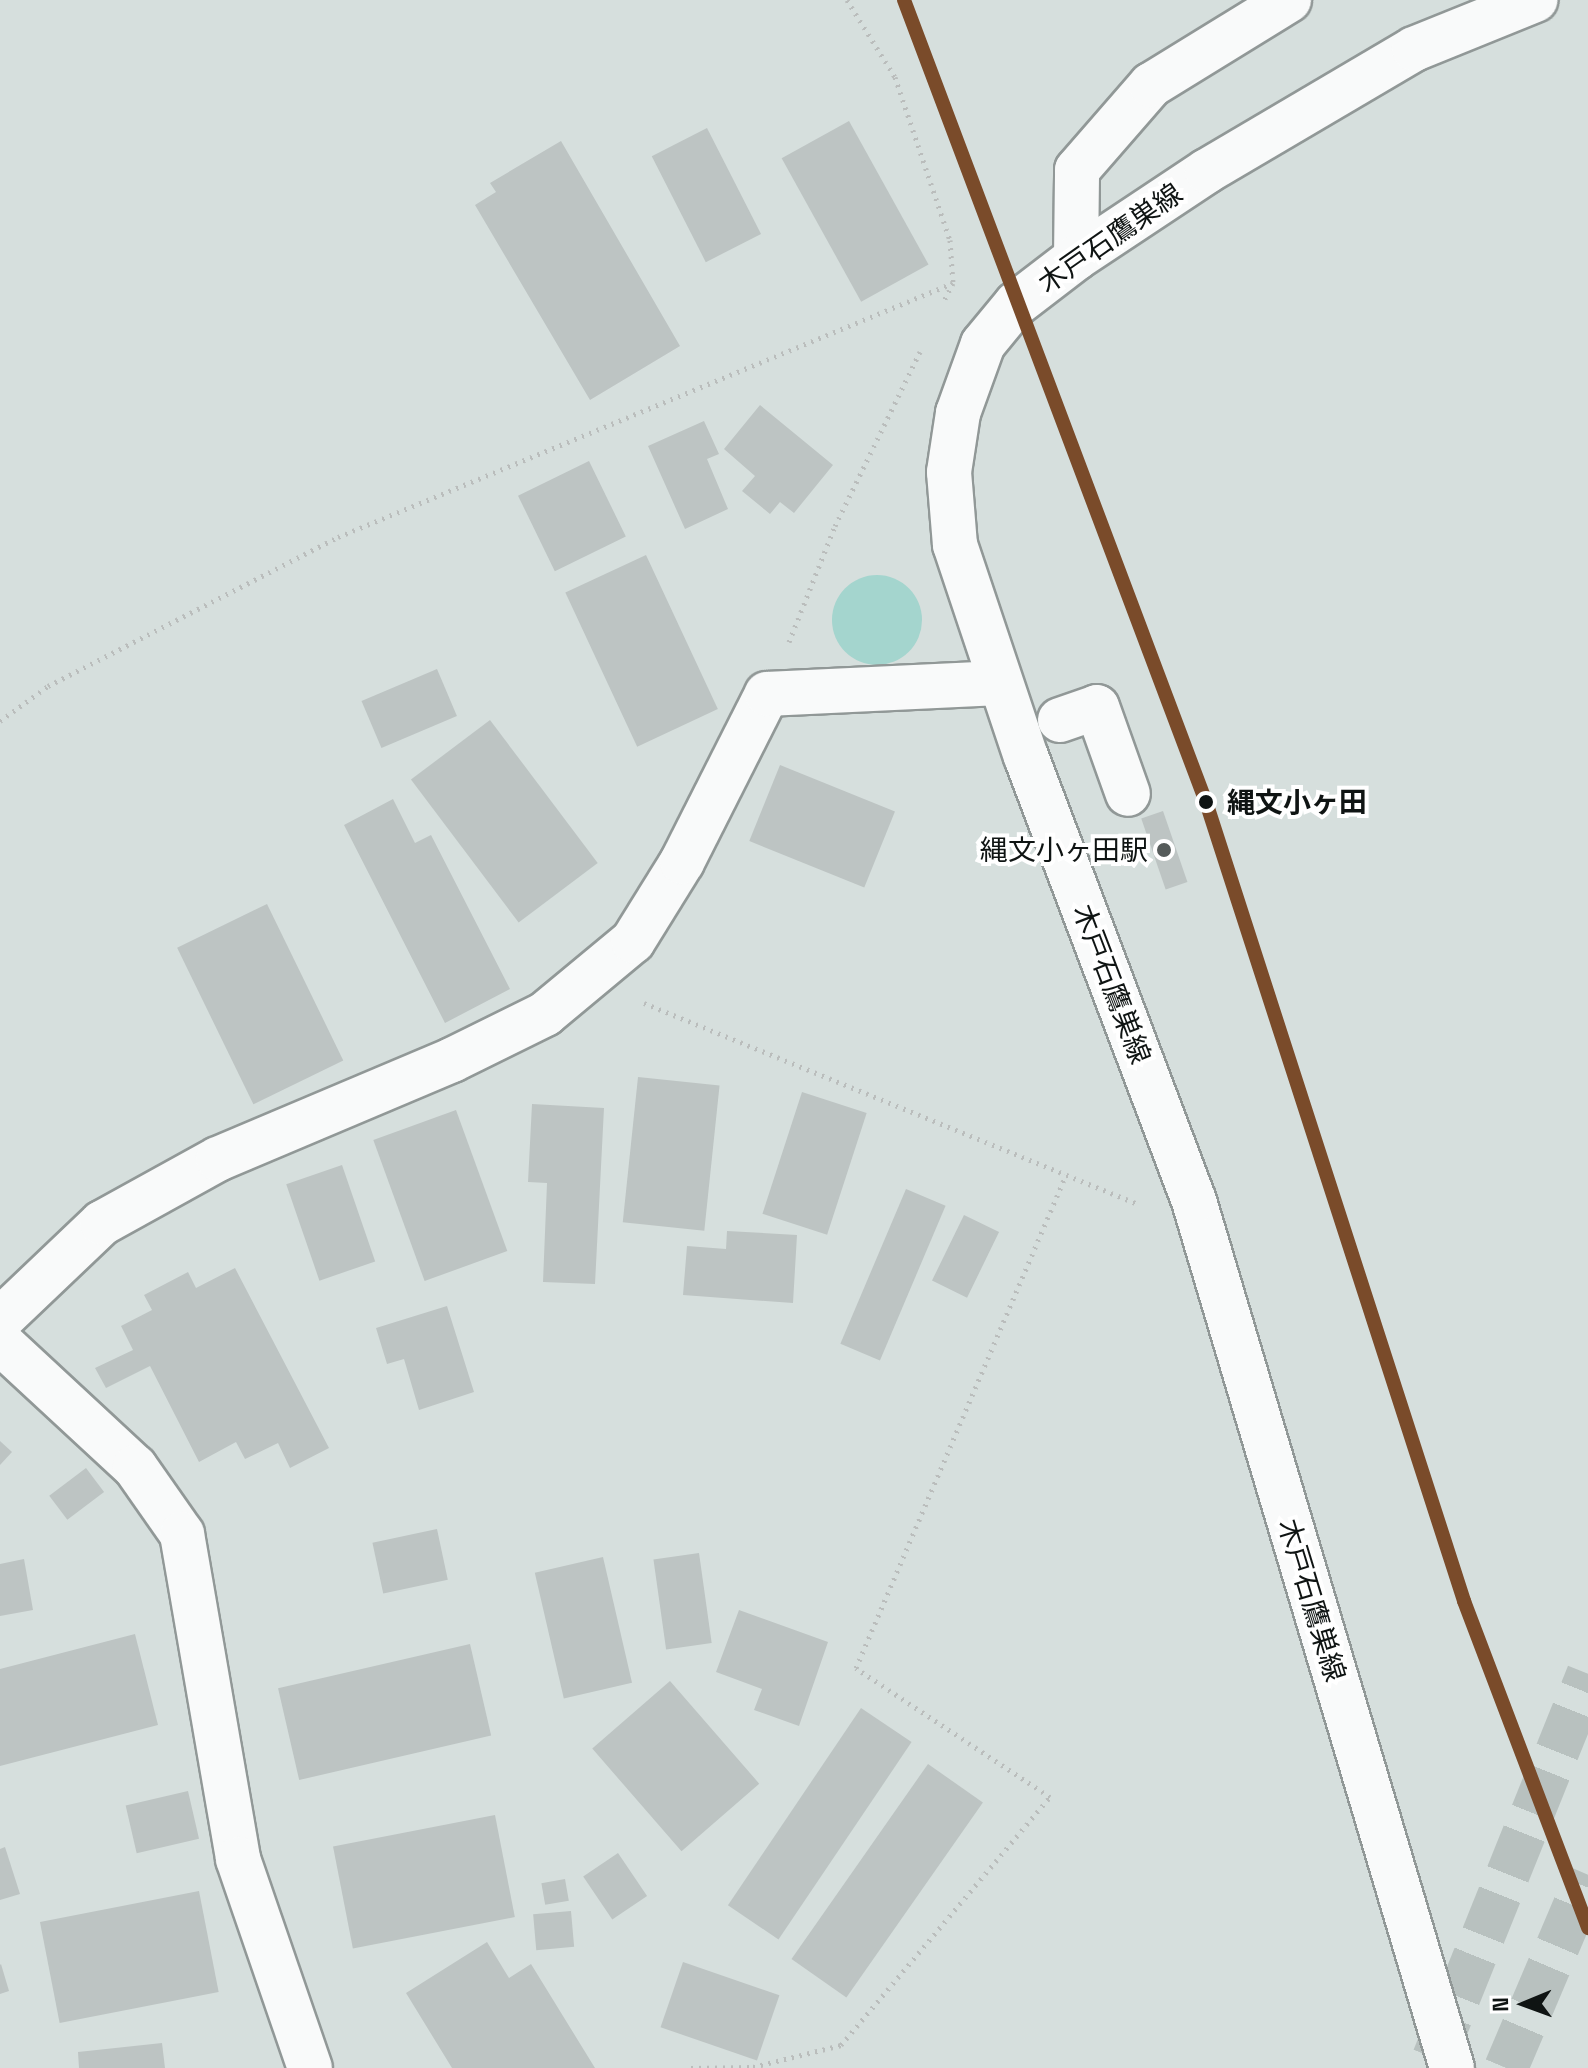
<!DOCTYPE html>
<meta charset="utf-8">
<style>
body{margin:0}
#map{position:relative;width:1588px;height:2068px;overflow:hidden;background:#d6dfdd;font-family:"Space Grotesk","Noto Sans JP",sans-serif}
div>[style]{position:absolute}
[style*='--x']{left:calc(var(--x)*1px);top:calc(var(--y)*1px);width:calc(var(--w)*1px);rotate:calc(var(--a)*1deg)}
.green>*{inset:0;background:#a4d5ce}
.round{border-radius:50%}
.building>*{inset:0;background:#bdc4c3;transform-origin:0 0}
.highway-tunnel>*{height:44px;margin-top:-22px;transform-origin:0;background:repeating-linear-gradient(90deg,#b8c1bf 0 44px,transparent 0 66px)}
.path>*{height:5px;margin-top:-2.5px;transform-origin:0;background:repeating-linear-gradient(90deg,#babdbc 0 2px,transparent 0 8px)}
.roads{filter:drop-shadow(2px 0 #919897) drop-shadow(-2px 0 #919897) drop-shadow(0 2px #919897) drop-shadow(0 -2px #919897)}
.minor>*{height:44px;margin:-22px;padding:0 22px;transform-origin:22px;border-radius:22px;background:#f9fafa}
.major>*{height:44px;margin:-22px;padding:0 22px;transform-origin:22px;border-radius:22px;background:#f9fafa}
.rail-1>*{height:14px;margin:-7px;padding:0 7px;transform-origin:7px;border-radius:7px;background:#7a4b2a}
.dots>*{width:22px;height:22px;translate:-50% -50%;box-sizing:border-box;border:4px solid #fff;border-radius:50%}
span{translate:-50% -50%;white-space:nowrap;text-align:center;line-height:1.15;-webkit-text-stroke:8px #fff;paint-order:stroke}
.street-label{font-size:28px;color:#0f1413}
.stop-label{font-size:28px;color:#0f1413;font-weight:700}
.left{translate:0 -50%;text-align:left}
.poi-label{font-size:28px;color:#0f1413}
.right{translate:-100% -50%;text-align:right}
.north{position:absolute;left:1484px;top:1964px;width:80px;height:80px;-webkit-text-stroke:6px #fff;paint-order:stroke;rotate:269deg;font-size:22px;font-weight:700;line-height:32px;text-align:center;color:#0f1413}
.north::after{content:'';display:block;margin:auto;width:28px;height:36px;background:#0f1413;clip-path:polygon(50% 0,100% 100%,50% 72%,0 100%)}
</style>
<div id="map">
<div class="green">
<div class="round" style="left:832px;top:575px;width:90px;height:90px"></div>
</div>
<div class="building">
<div style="left:849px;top:121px;width:164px;height:77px;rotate:61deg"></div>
<div style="left:707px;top:128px;width:119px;height:62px;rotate:63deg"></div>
<div style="clip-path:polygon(561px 141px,680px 346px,590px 400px,475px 205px,496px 192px,490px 183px)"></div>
<div style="clip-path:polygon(760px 405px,833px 465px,794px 513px,780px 502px,770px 514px,742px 491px,755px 476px,724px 449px)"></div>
<div style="clip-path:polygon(704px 421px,719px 454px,707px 459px,728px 509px,685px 529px,648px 446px)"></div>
<div style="left:589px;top:461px;width:84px;height:79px;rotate:64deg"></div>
<div style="left:646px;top:555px;width:170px;height:89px;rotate:65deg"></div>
<div style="left:437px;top:669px;width:51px;height:82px;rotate:67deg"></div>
<div style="left:490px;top:720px;width:179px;height:99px;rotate:53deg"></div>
<div style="left:780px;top:765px;width:124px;height:82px;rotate:22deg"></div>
<div style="clip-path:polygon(393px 799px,415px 843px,431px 835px,510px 989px,445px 1023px,344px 825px)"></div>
<div style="left:1163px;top:811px;width:75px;height:23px;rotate:71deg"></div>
<div style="left:267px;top:904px;width:174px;height:100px;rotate:64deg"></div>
<div style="left:638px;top:1077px;width:82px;height:146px;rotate:6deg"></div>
<div style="left:802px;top:1092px;width:68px;height:128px;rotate:18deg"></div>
<div style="clip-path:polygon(532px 1104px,604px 1108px,595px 1284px,543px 1282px,547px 1183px,528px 1182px)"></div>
<div style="left:456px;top:1110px;width:150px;height:88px;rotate:70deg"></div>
<div style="left:342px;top:1165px;width:102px;height:59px;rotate:71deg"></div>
<div style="left:906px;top:1189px;width:43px;height:168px;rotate:23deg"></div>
<div style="left:964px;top:1215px;width:39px;height:73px;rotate:26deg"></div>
<div style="clip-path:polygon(727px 1231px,797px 1235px,793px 1303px,683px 1295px,687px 1246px,726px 1249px)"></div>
<div style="clip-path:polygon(235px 1268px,329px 1448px,290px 1468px,278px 1443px,245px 1459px,236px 1442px,199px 1462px,150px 1366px,106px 1388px,95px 1368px,133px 1350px,121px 1326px,152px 1310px,144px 1295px,188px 1272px,196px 1288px)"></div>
<div style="clip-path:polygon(447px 1306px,474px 1392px,419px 1410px,404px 1359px,387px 1364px,376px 1328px)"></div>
<div style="clip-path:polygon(0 1441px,12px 1452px,0 1465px)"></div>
<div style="left:86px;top:1468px;width:30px;height:46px;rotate:53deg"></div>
<div style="left:437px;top:1529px;width:52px;height:66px;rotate:78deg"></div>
<div style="left:699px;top:1553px;width:91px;height:46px;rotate:82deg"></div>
<div style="left:603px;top:1557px;width:129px;height:70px;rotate:77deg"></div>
<div style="clip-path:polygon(24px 1559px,33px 1610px,0 1616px,0 1564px)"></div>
<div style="clip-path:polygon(739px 1610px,828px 1642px,799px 1726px,754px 1710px,762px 1689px,716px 1672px)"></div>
<div style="clip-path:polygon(135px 1634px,158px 1725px,0 1766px,0 1669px)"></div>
<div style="left:470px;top:1644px;width:94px;height:197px;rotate:77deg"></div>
<div style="left:670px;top:1681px;width:136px;height:103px;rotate:49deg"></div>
<div style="left:861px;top:1708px;width:61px;height:238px;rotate:34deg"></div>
<div style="left:928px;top:1764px;width:67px;height:238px;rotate:35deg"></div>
<div style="left:188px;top:1791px;width:49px;height:64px;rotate:77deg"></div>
<div style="left:495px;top:1815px;width:104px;height:165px;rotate:79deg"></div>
<div style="clip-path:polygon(5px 1847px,20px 1894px,0 1900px,0 1849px)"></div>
<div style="left:618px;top:1853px;width:52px;height:42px;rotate:56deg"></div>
<div style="left:565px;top:1879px;width:22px;height:24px;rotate:80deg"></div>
<div style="left:199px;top:1891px;width:103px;height:162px;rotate:79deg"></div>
<div style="left:571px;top:1911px;width:36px;height:38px;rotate:85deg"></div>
<div style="clip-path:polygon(487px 1942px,509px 1978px,531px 1964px,595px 2068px,452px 2068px,406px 1993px)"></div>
<div style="left:683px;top:1962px;width:102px;height:69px;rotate:19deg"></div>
<div style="clip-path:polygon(1px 1964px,9px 1991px,0 1994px,0 1965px)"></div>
<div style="clip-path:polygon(162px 2043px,165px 2068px,79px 2068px,78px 2052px)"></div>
</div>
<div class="highway-tunnel">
<div style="--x:1434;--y:2058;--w:414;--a:-68.1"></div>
<div style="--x:1506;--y:2068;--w:210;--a:-67"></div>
</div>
<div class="path">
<div style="--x:847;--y:0;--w:91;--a:58.1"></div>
<div style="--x:895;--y:77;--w:172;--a:71.4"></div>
<div style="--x:950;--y:240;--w:43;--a:86"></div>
<div style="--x:953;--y:283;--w:22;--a:117"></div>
<div style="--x:789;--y:642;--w:125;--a:-68.4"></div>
<div style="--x:835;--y:526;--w:194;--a:-64"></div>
<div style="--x:0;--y:721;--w:59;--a:-36.1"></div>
<div style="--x:48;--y:686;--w:326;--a:-27.2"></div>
<div style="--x:338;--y:537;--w:665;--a:-22.44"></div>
<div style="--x:644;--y:1003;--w:533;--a:22.14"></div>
<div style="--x:691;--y:2068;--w:62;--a:-0.9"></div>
<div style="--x:753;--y:2067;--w:91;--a:-14"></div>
<div style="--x:841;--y:2045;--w:324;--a:-49.9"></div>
<div style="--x:1050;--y:1797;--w:233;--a:-146.4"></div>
<div style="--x:856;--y:1668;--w:536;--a:-66.93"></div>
</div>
<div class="roads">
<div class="minor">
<div style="--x:1076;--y:258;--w:88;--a:-89.3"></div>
<div style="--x:1077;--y:170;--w:113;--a:-49"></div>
<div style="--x:1151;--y:85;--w:162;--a:-31.6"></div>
<div style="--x:1060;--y:720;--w:39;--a:-19"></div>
<div style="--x:1097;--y:707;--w:92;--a:70.4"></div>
<div style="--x:0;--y:1320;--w:141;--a:-43.6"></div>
<div style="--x:102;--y:1223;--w:132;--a:-28.9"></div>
<div style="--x:218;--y:1159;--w:254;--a:-22.9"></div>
<div style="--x:452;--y:1060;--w:104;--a:-26.3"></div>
<div style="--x:545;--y:1014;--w:114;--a:-39.7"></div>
<div style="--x:633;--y:941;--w:93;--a:-58.2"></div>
<div style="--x:682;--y:862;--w:188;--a:-63.2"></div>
<div style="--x:767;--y:694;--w:232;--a:-2.7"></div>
<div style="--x:0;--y:1342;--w:184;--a:42.8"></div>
<div style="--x:135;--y:1467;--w:82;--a:55"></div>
<div style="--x:182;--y:1534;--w:330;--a:80.2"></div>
<div style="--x:238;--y:1859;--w:221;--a:71"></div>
</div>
<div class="major">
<div style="--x:1452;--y:2068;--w:905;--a:-106.57"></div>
<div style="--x:1194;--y:1201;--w:475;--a:-110.7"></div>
<div style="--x:1026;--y:757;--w:224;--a:-108.5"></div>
<div style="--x:955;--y:545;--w:73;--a:-94.7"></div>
<div style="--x:949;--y:472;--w:60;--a:-81.3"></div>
<div style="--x:958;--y:413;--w:73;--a:-70.1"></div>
<div style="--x:983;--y:344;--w:52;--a:-50.5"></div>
<div style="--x:1016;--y:304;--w:76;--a:-37.5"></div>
<div style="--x:1076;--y:258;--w:157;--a:-33.6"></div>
<div style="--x:1207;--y:171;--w:240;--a:-30.5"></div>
<div style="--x:1414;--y:49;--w:131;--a:-22"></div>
</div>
</div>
<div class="rail-1">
<div style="--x:904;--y:0;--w:857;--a:69.37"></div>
<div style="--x:1206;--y:802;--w:840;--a:72.1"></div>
<div style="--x:1464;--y:1601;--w:350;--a:69.2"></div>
</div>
<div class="dots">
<div style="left:1206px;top:802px;background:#0f1413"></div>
<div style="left:1164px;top:850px;background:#555b5a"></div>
</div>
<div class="street-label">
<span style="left:1110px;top:238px;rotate:-35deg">木戸石鷹巣線</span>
<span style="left:1112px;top:984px;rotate:69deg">木戸石鷹巣線</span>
<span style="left:1312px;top:1600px;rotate:73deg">木戸石鷹巣線</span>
</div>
<div class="stop-label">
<span class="left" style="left:1227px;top:802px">縄文小ヶ田</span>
</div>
<div class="poi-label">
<span class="right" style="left:1148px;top:850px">縄文小ヶ田駅</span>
</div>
<div class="north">N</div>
</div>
